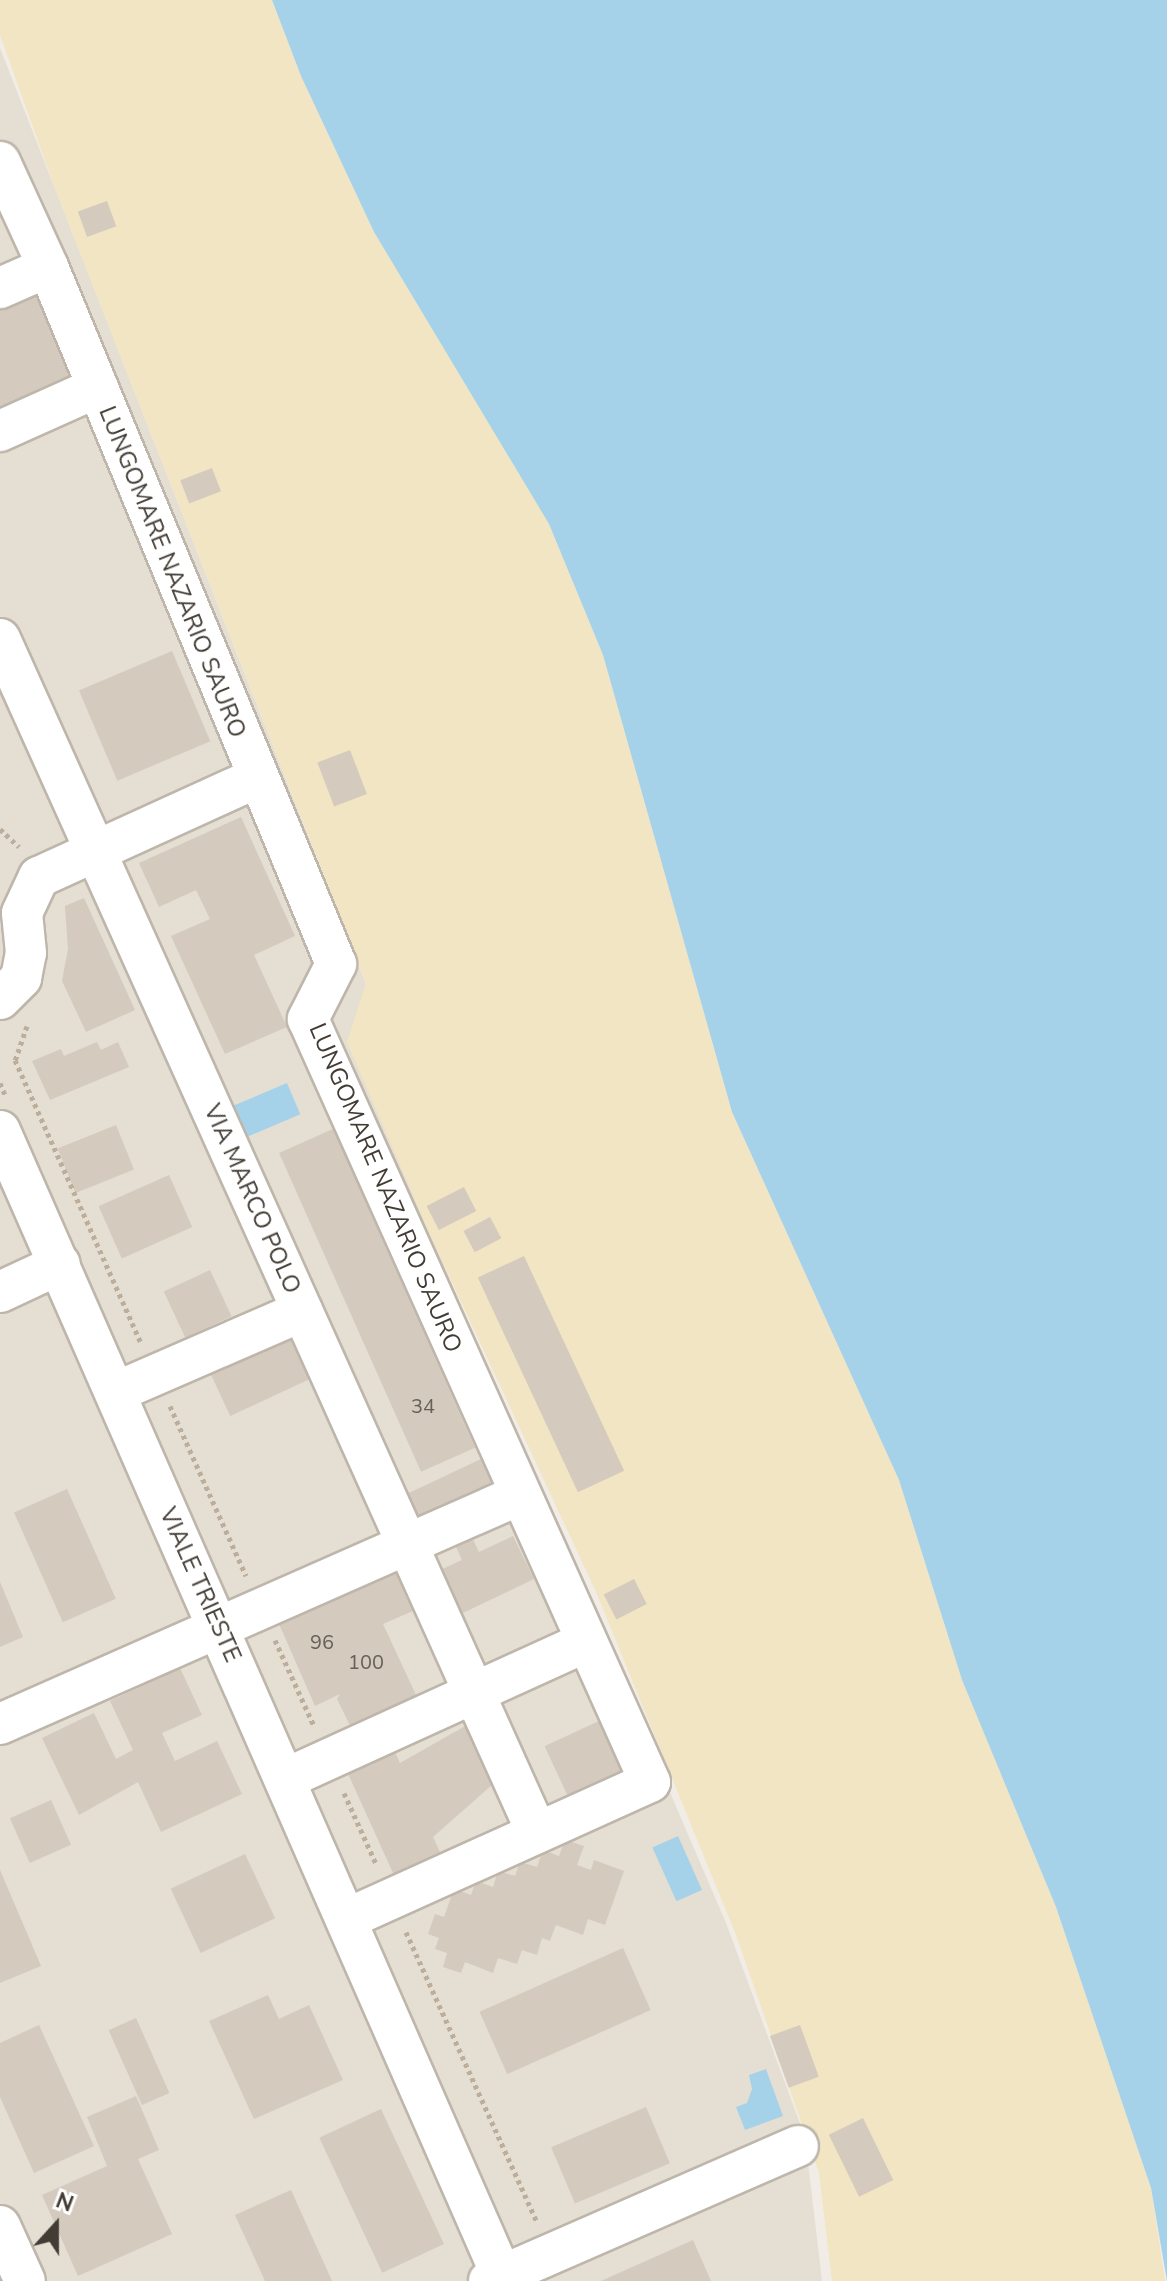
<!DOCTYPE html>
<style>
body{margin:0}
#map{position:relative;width:1167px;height:2281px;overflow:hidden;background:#f1ece5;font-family:"Nunito Sans",sans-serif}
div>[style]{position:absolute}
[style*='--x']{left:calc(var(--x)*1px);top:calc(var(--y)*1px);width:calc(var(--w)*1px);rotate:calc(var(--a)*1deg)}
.residential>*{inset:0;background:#e4ded3}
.sand>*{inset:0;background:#f2e5c3}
.water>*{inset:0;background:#a6d2e9;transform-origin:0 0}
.building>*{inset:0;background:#d4cabe;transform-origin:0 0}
.path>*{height:5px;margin-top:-2.5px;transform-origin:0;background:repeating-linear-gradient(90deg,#bcae9b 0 4px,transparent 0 8px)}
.roads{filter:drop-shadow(2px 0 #beb6ab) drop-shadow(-2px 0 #beb6ab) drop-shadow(0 2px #beb6ab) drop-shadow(0 -2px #beb6ab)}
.street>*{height:40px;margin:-20px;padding:0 20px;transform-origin:20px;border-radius:20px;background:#fff}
span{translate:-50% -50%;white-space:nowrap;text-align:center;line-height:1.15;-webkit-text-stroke:7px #fff;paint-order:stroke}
.number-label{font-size:20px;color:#666057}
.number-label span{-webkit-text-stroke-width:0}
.street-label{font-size:24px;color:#423c35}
.north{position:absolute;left:16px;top:2185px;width:80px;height:80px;-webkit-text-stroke:6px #fff;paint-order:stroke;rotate:21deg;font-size:22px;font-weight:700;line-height:32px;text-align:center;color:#423c35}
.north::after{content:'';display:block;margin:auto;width:28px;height:36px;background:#423c35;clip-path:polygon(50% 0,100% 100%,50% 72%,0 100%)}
</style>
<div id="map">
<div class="residential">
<div style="clip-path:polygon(0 48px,366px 984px,348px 1042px,726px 1923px,805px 2137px,822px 2281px,0 2281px)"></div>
</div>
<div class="sand">
<div style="clip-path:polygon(0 0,272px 0,301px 76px,374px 232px,549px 524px,603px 655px,732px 1112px,899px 1480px,962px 1680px,1056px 1907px,1151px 2188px,1165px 2281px,832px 2281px,819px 2173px,736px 1935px,596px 1592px,430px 1235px,347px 1042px,366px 983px,57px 194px,0 35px)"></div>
</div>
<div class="water">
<div style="clip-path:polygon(272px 0,1167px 0,1167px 2281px,1151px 2188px,1056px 1907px,962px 1680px,899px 1480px,732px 1112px,603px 655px,549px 524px,374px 232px,301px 76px)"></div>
<div style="left:287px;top:1083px;width:34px;height:63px;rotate:67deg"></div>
<div style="left:678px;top:1836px;width:59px;height:28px;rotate:66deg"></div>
<div style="clip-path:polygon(766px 2069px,783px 2116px,745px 2130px,736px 2107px,747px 2103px,752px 2089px,749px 2075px)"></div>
</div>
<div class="building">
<div style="left:107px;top:201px;width:27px;height:31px;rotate:70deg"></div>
<div style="clip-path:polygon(45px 288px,81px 374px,18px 401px,21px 409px,0 418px,0 298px)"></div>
<div style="left:212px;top:468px;width:25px;height:34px;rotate:69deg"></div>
<div style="left:172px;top:651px;width:98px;height:101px;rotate:67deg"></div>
<div style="left:350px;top:750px;width:47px;height:35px;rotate:69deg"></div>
<div style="clip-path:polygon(241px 817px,295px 936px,254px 955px,287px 1027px,225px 1054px,171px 936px,210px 919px,196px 890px,159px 907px,139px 863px)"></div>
<div style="clip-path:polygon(84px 898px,135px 1010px,86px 1032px,62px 981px,68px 949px,65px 906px)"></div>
<div style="clip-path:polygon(97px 1042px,101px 1050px,118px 1042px,129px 1067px,50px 1100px,32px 1061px,61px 1049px,64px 1056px)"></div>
<div style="left:116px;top:1125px;width:48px;height:63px;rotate:68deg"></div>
<div style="left:333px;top:1129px;width:349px;height:59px;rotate:66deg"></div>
<div style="left:169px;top:1175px;width:57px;height:77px;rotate:66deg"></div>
<div style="left:464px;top:1187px;width:27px;height:42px;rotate:63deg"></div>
<div style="left:490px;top:1217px;width:24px;height:30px;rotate:62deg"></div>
<div style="left:524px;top:1256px;width:237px;height:51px;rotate:65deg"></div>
<div style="left:210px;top:1270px;width:51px;height:51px;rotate:65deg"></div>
<div style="left:288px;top:1334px;width:50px;height:87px;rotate:65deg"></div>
<div style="clip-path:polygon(481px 1459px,505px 1510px,467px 1527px,479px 1552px,513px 1536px,534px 1579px,448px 1620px,427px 1576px,462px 1560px,450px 1534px,416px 1550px,392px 1501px)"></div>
<div style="left:67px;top:1489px;width:120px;height:58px;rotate:66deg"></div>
<div style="clip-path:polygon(391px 1556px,415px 1610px,383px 1624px,417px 1697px,361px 1748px,337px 1699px,340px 1694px,315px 1706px,276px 1617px)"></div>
<div style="left:634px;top:1579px;width:28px;height:34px;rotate:63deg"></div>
<div style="clip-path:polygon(0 1582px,23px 1637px,0 1647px)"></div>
<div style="clip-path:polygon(180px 1668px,202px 1715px,162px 1733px,175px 1761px,217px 1741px,242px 1794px,161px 1832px,138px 1782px,79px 1815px,42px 1738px,94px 1713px,116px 1759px,133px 1750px,110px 1701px)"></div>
<div style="left:599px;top:1721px;width:81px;height:60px;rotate:65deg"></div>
<div style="clip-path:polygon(467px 1725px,493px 1784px,433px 1837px,445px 1863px,398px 1884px,345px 1767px,392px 1746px,400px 1763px)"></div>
<div style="left:51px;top:1800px;width:49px;height:45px;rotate:66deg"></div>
<div style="clip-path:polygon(565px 1840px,584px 1846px,577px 1865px,591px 1870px,594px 1860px,624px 1871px,605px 1925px,588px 1919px,583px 1935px,556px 1925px,550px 1941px,542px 1938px,537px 1955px,522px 1950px,517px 1964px,498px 1958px,493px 1973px,465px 1962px,461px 1973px,443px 1967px,447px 1953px,435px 1949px,439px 1938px,428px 1934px,435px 1914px,444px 1917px,454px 1889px,471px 1895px,476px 1881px,493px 1887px,498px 1871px,515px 1876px,520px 1862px,537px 1867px,543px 1850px,559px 1856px)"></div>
<div style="left:245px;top:1854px;width:71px;height:82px;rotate:65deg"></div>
<div style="clip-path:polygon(0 1870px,41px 1966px,0 1983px)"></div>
<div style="left:623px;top:1948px;width:68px;height:157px;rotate:66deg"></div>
<div style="clip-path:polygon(268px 1995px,279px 2019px,309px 2005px,343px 2080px,254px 2119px,209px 2021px)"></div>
<div style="left:136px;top:2018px;width:82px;height:30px;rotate:66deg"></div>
<div style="clip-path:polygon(39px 2025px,94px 2146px,34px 2173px,0 2097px,0 2043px)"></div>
<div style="left:800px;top:2025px;width:55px;height:32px;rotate:70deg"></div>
<div style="clip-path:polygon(136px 2096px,159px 2150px,138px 2159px,172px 2234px,78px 2276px,42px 2195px,107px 2166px,87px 2117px)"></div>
<div style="left:646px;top:2107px;width:61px;height:103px;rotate:67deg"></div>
<div style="left:381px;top:2109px;width:149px;height:68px;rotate:65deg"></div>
<div style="left:863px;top:2118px;width:69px;height:38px;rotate:64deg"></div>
<div style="clip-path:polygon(291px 2190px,332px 2281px,265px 2281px,235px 2215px)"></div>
<div style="clip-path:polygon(693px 2240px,711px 2281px,601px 2281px)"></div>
</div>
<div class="path">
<div style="--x:0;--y:829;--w:26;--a:43"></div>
<div style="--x:27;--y:1026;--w:36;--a:109"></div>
<div style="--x:15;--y:1060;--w:310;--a:66"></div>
<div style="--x:0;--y:1083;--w:15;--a:67"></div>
<div style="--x:170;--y:1406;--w:186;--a:65.9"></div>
<div style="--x:275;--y:1640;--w:94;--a:65.6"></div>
<div style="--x:344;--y:1793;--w:78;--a:65.7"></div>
<div style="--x:406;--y:1932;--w:318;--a:65.7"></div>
</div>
<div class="roads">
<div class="street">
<div style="--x:0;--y:162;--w:115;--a:65.4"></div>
<div style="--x:48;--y:267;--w:754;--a:67.55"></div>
<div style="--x:336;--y:964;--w:62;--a:117"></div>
<div style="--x:308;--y:1019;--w:836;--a:65.86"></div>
<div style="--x:650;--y:1782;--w:333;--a:155.7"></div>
<div style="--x:0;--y:288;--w:52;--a:-23.6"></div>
<div style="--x:0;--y:431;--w:107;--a:-24.2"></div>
<div style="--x:0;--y:639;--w:1309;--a:65.78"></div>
<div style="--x:0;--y:999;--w:30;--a:-45"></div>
<div style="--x:21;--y:978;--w:25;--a:-79"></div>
<div style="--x:26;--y:953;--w:40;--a:-95.7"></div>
<div style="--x:22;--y:913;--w:40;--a:-65"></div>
<div style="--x:39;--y:877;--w:239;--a:-24.5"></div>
<div style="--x:0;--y:1131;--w:1256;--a:66.33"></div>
<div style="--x:0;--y:1292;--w:66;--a:-25"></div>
<div style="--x:116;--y:1392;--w:203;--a:-23.5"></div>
<div style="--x:0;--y:1724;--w:567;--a:-23.81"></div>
<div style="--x:285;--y:1779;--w:331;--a:-24.5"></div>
<div style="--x:0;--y:2226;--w:60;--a:65.6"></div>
<div style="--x:489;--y:2281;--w:337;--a:-23.6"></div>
</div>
</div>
<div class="number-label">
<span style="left:423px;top:1406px">34</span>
<span style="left:322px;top:1642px">96</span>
<span style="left:366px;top:1662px">100</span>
</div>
<div class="street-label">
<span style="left:172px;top:572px;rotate:68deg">LUNGOMARE NAZARIO SAURO</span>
<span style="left:385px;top:1188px;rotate:67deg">LUNGOMARE NAZARIO SAURO</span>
<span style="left:252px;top:1199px;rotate:66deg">VIA MARCO POLO</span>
<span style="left:200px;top:1585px;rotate:66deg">VIALE TRIESTE</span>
</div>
<div class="north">N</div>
</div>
